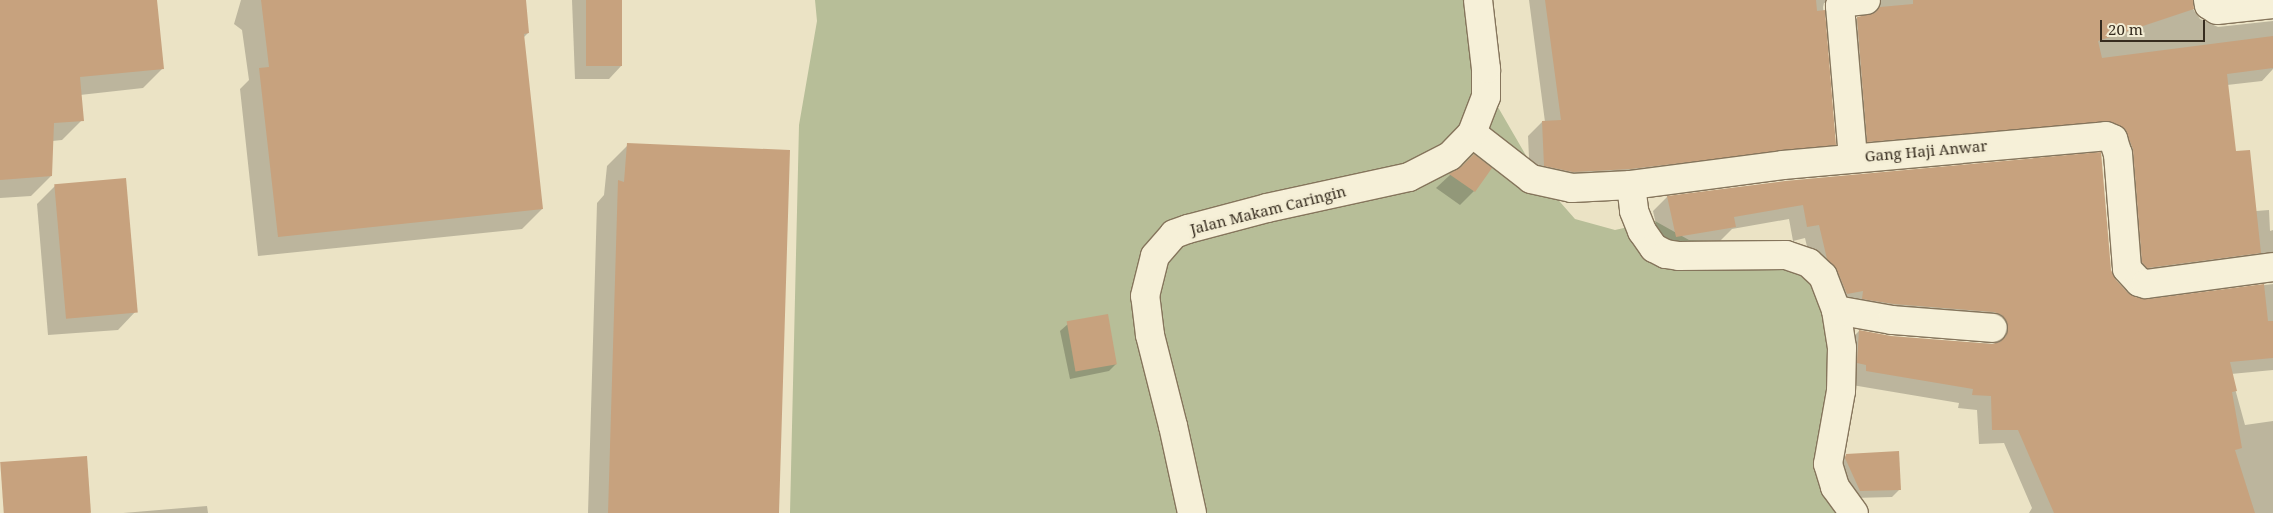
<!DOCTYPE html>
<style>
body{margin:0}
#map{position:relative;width:2273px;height:513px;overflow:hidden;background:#ebe3c5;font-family:"Noto Serif",serif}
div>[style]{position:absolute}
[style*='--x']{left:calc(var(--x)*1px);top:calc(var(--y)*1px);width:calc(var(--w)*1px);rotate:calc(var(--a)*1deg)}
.cemetery>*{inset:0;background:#b7be98}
.shadow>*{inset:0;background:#0003}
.building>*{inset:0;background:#c7a27e;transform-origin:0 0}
.roads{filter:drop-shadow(1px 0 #85755c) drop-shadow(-1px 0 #85755c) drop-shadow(0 1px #85755c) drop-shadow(0 -1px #85755c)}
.minor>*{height:28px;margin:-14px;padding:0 14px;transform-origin:14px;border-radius:14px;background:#f6f0d8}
span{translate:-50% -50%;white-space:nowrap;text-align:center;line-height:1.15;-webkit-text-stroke:5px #f3edd4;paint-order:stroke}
.street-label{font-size:15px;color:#362c1f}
.scale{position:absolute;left:2100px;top:20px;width:105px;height:22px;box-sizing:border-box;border:2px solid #362c1f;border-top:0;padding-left:6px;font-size:15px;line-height:18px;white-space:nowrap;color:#362c1f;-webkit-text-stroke:4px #f3edd4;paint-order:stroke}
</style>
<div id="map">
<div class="cemetery">
<div style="clip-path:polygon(815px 0,1464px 0,1484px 83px,1539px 178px,1575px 219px,1615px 230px,1655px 221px,1689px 240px,1802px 245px,1812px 254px,1845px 381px,1814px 458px,1855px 513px,790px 513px,799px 125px,817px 21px)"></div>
</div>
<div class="shadow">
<div style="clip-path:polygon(0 0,156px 0,163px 68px,143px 88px,80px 95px,82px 120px,62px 140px,52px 141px,51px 176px,31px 196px,0 198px)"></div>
<div style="clip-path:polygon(241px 0,525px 0,528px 33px,523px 38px,542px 209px,522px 229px,258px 256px,240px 89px,249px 80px,242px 30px,234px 24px)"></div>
<div style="clip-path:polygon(572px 0,621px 0,622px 65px,609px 79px,575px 79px)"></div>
<div style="clip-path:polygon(1529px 0,1837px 0,1824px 3px,1823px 7px,1835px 144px,1821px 158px,1530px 180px,1528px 136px,1542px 122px,1545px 122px)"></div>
<div style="clip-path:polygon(1858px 0,2192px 0,2193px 9px,2200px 19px,2218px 27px,2273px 21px,2273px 69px,2262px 81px,2227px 85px,2235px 153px,2256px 211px,2269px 210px,2270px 231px,2273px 230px,2273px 275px,2133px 282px,2111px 143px,1853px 155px,1843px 32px,1857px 18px,1867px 16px,1865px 5px)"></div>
<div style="clip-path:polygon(628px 145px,777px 513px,588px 513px,597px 203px,604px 195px,607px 166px)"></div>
<div style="clip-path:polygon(1461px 169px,1474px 191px,1460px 205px,1436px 188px,1450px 175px)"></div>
<div style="clip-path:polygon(1785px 182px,2110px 271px,2114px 280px,2134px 298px,2148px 301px,2273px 284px,2273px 370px,2231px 374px,2245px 425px,2273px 421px,2273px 513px,2029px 513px,2032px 508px,2004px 443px,1979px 444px,1977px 410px,1958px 408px,1959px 403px,1852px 385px,1845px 345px,1859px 331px,1891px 337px,1995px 344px,1994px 336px,1849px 313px,1813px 273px,1805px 238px,1793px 241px,1789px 219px,1732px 229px,1720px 241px,1662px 251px,1653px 211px,1667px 197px)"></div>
<div style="clip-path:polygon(55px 186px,136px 311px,118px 330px,48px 335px,37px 204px)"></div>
<div style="clip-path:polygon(1068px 324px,1116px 364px,1109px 371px,1070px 379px,1060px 331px)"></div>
<div style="clip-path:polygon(1846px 456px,1899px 490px,1892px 497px,1853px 498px,1839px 463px)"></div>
<div style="clip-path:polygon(207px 506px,208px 513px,123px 513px)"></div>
</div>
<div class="building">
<div style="clip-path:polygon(0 0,157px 0,164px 69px,80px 77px,84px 121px,54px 123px,52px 176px,0 180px)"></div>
<div style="clip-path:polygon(261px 0,526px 0,529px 33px,524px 34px,543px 209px,278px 237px,259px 68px,269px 67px)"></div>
<div style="left:586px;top:0;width:36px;height:66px"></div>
<div style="clip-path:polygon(1545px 0,1816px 0,1817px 11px,1825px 10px,1836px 145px,1630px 169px,1573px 172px,1544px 166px,1542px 121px,1561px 120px)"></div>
<div style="clip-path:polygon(1913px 0,2193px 0,2194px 9px,2098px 41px,2102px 58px,2273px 36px,2273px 68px,2227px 74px,2236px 151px,2250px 150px,2261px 253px,2147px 268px,2142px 262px,2133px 149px,2125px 129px,2112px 122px,1867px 142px,1857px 17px,1875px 13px,1880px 7px,1913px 4px)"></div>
<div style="clip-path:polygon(627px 143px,790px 150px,779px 513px,608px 513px,618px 180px,624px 182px)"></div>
<div style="clip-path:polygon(2101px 152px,2111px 270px,2116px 280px,2128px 293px,2135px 297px,2148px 299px,2264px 284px,2268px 321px,2273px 321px,2273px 358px,2230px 362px,2237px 391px,2232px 392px,2242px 448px,2235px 450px,2255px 513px,2054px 513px,2018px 430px,1992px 430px,1991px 396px,1972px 395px,1973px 389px,1866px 371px,1866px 365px,1857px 363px,1859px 330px,1891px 336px,1992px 344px,2000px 342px,2006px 336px,2008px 330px,2007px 322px,2002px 315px,1994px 312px,1894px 304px,1862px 299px,1863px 291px,1847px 294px,1837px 270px,1827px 259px,1819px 225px,1807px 227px,1803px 205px,1734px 217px,1736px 227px,1676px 237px,1667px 196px,1785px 181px)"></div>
<div style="clip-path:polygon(1474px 154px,1492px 168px,1475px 192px,1449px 174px,1461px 167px)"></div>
<div style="left:126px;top:178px;width:135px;height:72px;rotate:85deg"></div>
<div style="left:1108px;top:314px;width:51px;height:42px;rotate:80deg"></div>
<div style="clip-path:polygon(1899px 451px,1901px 490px,1860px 491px,1845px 458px,1846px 454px)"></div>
<div style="left:87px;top:456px;width:57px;height:87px;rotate:86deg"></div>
</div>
<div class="roads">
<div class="minor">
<div style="--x:2208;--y:0;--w:5;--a:79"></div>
<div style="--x:2209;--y:5;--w:9;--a:32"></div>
<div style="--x:2217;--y:10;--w:56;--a:-6.1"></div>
<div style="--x:1472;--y:133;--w:75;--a:37.9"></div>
<div style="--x:1531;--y:179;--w:42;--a:12.4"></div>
<div style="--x:1572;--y:188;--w:59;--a:-2.9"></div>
<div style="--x:1631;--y:185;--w:153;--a:-7.5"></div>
<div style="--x:1783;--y:165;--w:324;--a:-5.1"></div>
<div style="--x:2106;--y:136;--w:8;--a:23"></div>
<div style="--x:2113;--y:139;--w:16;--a:72"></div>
<div style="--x:2118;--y:154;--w:115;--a:85.5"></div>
<div style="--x:2127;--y:269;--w:18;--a:47"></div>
<div style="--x:2139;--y:282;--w:7;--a:16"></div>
<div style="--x:2146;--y:284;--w:128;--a:-7.6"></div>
<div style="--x:1853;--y:158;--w:153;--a:-94.9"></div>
<div style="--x:1840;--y:6;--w:9;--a:-27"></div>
<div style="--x:1848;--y:2;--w:18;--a:-6"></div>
<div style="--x:1631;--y:185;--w:26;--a:83"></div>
<div style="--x:1634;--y:211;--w:22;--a:68"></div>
<div style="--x:1642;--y:231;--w:21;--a:55"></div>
<div style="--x:1654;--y:248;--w:13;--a:27"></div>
<div style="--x:1666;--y:254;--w:13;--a:9"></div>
<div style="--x:1679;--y:256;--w:107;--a:-0.5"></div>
<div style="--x:1786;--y:255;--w:24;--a:19"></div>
<div style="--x:1809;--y:263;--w:19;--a:43"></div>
<div style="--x:1823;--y:276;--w:36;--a:69"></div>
<div style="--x:1836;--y:310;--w:38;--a:81"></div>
<div style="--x:1842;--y:348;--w:43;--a:91.3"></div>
<div style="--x:1841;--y:391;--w:74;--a:100.1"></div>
<div style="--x:1828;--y:464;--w:24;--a:73"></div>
<div style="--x:1835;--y:487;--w:32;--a:54"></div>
<div style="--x:1836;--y:310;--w:57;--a:10.1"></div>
<div style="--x:1892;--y:320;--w:101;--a:4.5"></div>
<div style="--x:1192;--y:513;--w:89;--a:-102.3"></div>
<div style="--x:1173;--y:426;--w:94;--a:-104.2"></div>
<div style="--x:1150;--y:335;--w:39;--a:-97"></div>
<div style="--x:1145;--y:296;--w:41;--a:-76"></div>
<div style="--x:1155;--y:256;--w:29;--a:-49"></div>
<div style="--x:1174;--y:234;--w:15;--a:-20"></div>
<div style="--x:1188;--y:229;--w:82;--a:-14.9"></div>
<div style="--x:1267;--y:208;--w:145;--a:-12.3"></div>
<div style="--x:1409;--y:177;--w:46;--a:-27.1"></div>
<div style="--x:1450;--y:156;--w:32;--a:-46"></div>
<div style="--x:1472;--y:133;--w:39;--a:-69"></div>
<div style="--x:1486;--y:97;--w:28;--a:-90"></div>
<div style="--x:1486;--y:69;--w:69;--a:-96.6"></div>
</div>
</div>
<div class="street-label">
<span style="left:1926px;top:151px;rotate:-5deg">Gang Haji Anwar</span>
<span style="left:1268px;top:210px;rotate:-14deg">Jalan Makam Caringin</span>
</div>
<div class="scale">20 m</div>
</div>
